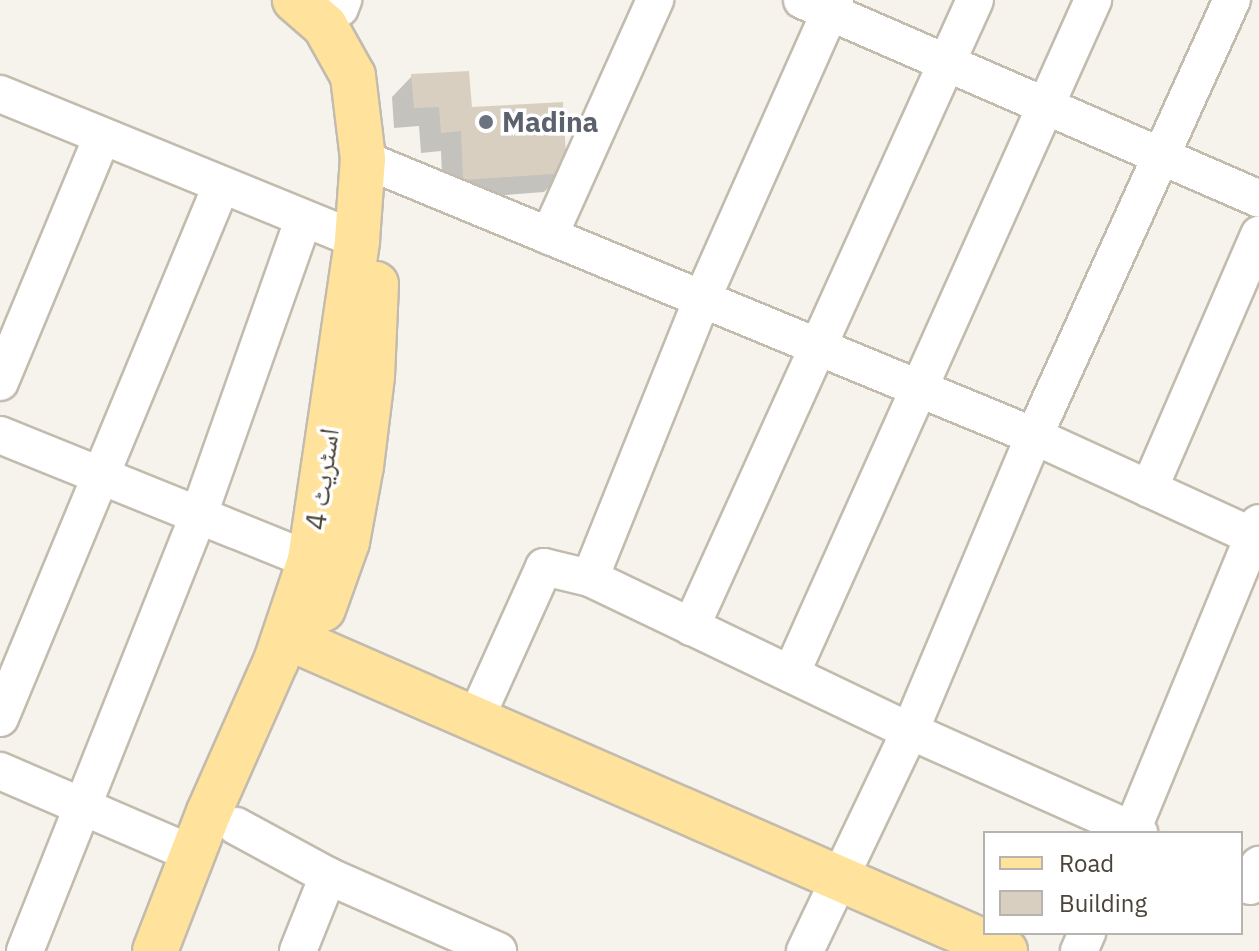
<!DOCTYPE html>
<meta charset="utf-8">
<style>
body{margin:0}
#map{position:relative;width:1259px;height:951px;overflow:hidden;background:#f6f3ec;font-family:"IBM Plex Sans","Noto Naskh Arabic",sans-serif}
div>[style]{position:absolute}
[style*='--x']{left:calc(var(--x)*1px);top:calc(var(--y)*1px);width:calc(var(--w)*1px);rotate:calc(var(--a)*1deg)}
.shadow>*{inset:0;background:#0003}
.building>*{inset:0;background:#d8cfc1}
.roads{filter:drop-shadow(2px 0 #c2bbae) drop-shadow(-2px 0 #c2bbae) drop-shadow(0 2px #c2bbae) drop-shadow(0 -2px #c2bbae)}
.minor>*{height:36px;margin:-18px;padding:0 18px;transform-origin:18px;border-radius:18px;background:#fff}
.major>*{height:44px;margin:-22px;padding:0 22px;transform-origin:22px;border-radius:22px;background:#ffe39c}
.dots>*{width:22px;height:22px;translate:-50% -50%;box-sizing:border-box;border:4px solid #fff;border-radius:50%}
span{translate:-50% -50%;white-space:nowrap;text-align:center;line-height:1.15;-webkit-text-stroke:7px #fff;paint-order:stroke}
.worship-label{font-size:28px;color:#5b616d;font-weight:700}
.left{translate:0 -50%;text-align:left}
.street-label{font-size:28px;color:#4b4439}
.legend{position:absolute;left:983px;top:831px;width:260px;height:104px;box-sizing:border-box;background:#fff;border:2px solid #b7b4b0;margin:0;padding:10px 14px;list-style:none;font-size:24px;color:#4b4439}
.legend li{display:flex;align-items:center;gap:16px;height:40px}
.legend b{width:40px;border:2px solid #b7b4b0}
</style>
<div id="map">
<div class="shadow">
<div style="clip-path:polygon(412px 76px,470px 109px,565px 172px,544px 192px,443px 200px,441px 151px,421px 153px,419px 126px,394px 128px,392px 97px)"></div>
</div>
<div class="building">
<div style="clip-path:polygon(469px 71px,472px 107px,563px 102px,567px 173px,463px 180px,461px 131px,441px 133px,439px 107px,414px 108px,411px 74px)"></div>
</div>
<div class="roads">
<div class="minor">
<div style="--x:802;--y:0;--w:498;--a:23.5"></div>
<div style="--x:340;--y:8;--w:9;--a:-69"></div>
<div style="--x:0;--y:94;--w:386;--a:22.2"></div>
<div style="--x:363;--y:159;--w:726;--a:22.43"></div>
<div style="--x:1034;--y:436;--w:247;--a:24.6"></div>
<div style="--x:549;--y:236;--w:259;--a:-65.8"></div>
<div style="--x:0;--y:382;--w:265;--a:-67.4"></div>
<div style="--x:0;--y:435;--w:334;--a:22"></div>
<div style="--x:1149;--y:489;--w:277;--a:-66.6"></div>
<div style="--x:590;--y:578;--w:301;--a:-68.1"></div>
<div style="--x:702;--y:299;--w:327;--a:-66"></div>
<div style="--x:691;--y:627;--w:688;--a:-65.63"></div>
<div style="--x:791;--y:674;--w:739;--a:-65.86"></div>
<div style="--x:0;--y:718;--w:576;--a:-67.44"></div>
<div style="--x:475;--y:720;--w:168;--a:-65.7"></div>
<div style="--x:544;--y:567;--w:47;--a:13.4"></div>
<div style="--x:590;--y:578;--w:355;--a:25.6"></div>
<div style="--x:910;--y:731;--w:251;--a:24"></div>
<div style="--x:0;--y:771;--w:212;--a:23.3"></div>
<div style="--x:236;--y:826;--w:105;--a:28.5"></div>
<div style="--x:328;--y:876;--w:186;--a:23.8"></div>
<div style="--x:1131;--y:833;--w:335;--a:-67.6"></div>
<div style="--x:1250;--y:886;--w:23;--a:-67"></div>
<div style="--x:25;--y:951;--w:467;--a:-68.3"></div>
<div style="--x:198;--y:517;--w:315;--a:-70.5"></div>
<div style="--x:298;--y:951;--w:81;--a:-68.2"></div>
<div style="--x:805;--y:951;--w:244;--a:-64.5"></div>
<div style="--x:910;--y:731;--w:320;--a:-67.2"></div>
<div style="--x:1034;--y:436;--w:479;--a:-65.6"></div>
<div style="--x:1079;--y:951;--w:20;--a:-66"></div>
</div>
<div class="major">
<div style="--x:323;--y:609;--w:71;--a:-70.3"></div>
<div style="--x:347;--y:542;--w:77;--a:-79.6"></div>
<div style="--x:361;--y:466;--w:91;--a:-83"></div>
<div style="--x:372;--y:376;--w:92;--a:-87.5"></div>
<div style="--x:285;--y:636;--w:786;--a:23.63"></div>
<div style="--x:155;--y:951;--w:149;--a:-68.8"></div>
<div style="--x:209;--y:812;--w:165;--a:-66.1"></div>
<div style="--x:276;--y:661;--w:107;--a:-71.4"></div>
<div style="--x:310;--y:560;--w:323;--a:-81.6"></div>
<div style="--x:357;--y:240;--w:81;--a:-85.8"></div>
<div style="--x:363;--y:159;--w:84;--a:-96.9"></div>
<div style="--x:353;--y:76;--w:57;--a:-119.2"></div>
<div style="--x:325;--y:26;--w:40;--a:-139"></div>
</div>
</div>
<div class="dots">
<div style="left:486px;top:122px;background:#6b7280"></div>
</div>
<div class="worship-label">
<span class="left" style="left:502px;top:122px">Madina</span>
</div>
<div class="street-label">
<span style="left:322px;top:479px;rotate:-82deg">اسٹریٹ 4</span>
</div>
<ul class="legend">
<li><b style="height:10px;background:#ffe39c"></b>Road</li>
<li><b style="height:22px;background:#d8cfc1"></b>Building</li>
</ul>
</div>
